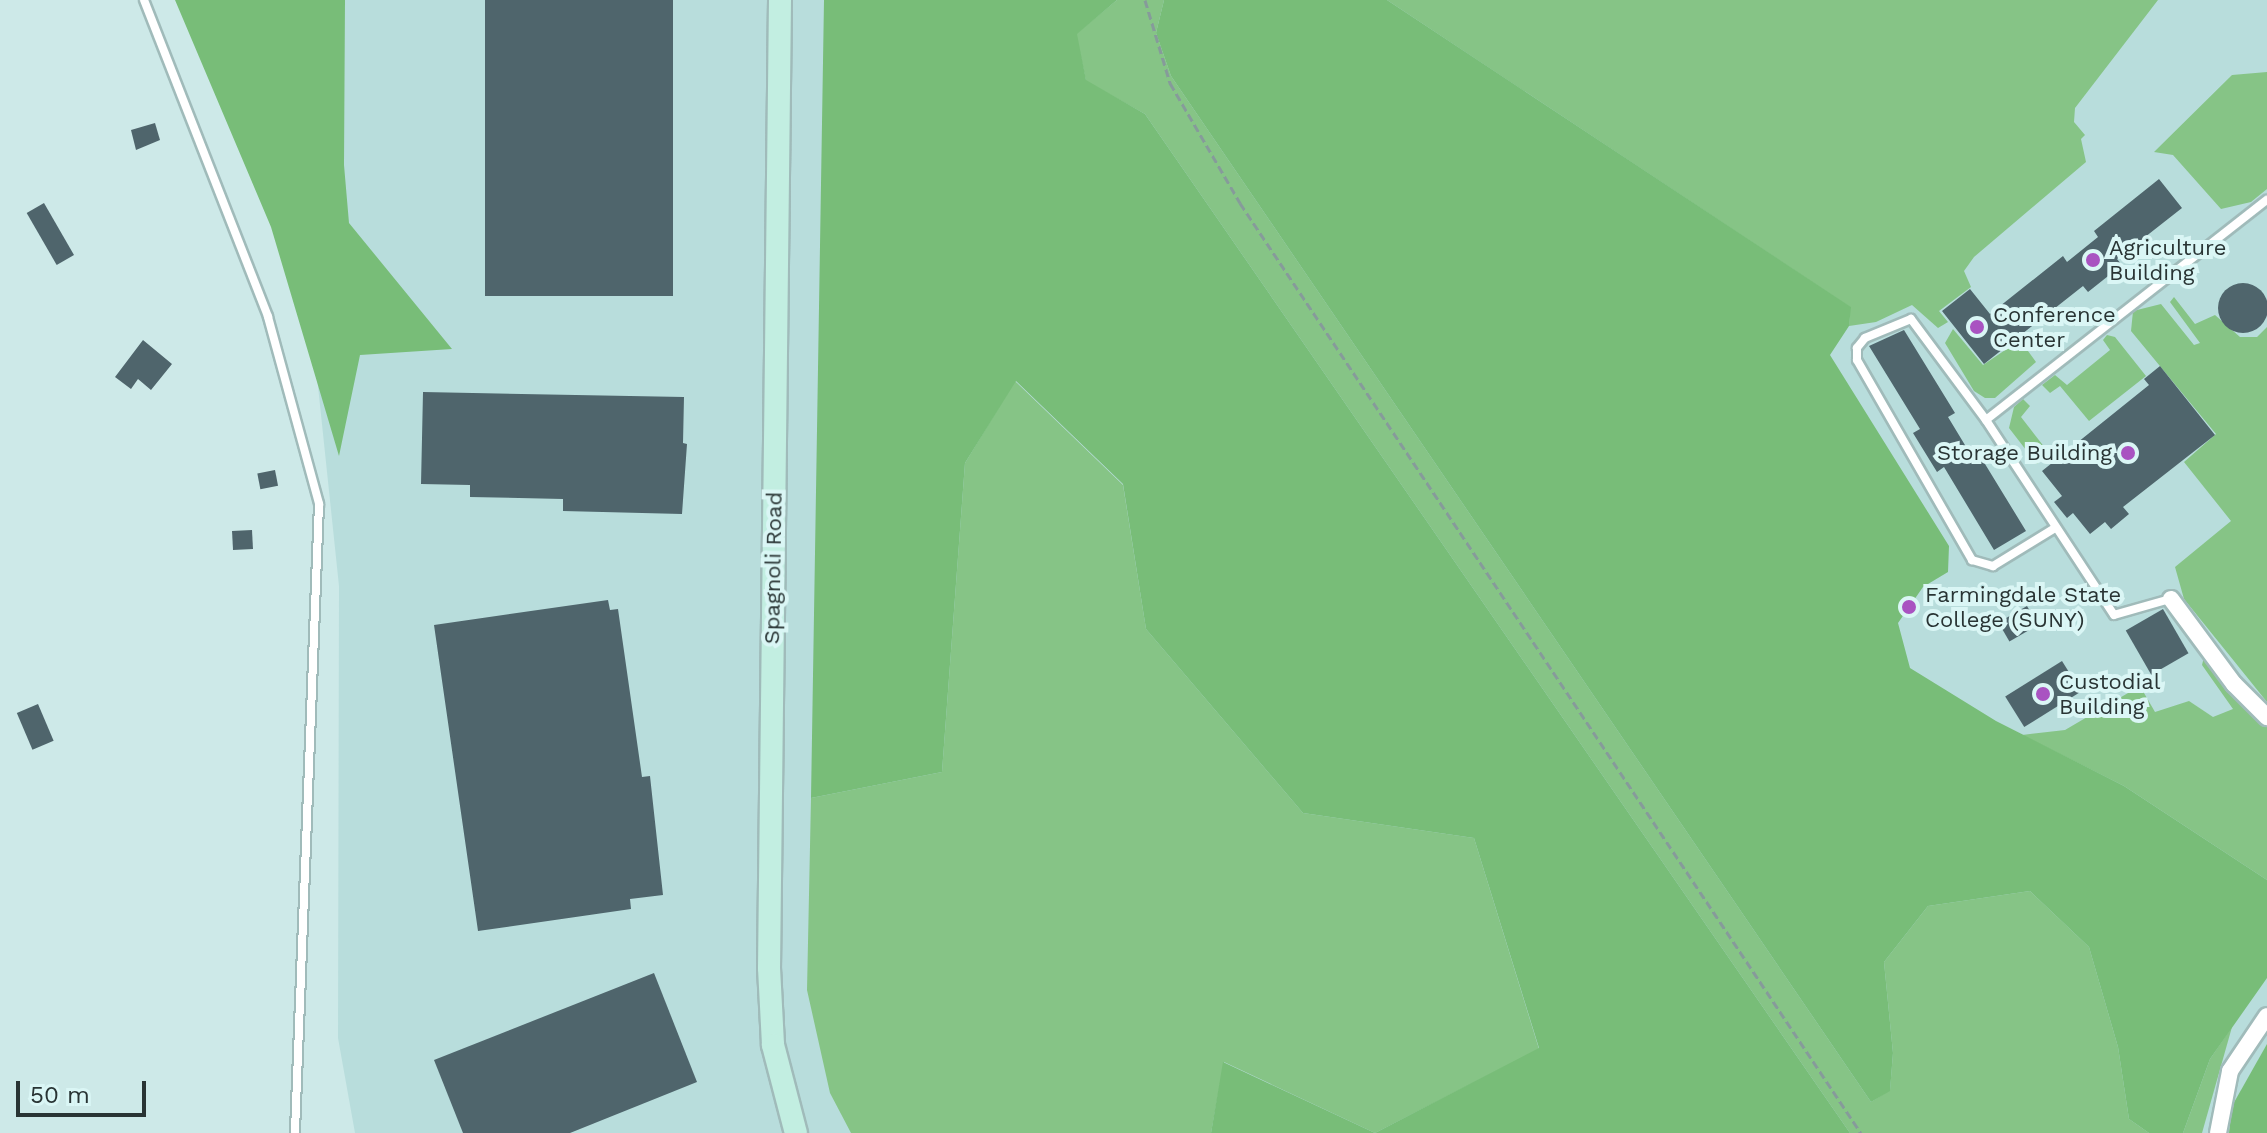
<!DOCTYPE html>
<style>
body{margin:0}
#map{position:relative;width:2267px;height:1133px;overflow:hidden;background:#cde9e8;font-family:"Work Sans",sans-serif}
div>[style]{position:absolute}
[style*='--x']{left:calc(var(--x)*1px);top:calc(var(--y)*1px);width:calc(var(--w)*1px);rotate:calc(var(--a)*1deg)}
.built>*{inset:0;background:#b8dddc}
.green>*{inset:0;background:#86c486}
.forest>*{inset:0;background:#78bd78}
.building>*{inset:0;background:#4f656c;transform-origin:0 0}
.round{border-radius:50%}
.path>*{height:3px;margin-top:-1.5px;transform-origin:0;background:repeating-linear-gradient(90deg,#869b9a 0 8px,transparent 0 12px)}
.roads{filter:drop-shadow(2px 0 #a0bbba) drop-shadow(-2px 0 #a0bbba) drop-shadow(0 2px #a0bbba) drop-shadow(0 -2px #a0bbba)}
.lane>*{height:8px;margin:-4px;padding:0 4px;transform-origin:4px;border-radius:4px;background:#fff}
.street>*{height:16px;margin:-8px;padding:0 8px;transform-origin:8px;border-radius:8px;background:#fff}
.secondary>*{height:22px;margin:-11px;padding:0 11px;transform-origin:11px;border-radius:11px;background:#c2eee1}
.dots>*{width:22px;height:22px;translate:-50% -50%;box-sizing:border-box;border:4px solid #daf6f5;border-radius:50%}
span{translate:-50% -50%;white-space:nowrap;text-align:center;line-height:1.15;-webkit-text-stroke:8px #daf6f5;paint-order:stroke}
.poi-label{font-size:22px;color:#293434}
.left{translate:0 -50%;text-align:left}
.right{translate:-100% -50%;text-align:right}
.street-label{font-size:22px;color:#293434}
.scale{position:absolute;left:16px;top:1081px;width:130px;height:36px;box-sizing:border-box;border:4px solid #293434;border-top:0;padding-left:10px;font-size:24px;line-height:28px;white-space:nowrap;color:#293434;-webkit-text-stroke:6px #daf6f5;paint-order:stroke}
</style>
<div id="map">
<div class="built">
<div style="clip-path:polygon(208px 0,2267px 0,2267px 1133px,355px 1133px,338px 1038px,339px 586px,306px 272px)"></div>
</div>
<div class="green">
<div style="clip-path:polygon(1117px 0,1164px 0,1156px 33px,1171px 76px,1871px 1102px,1890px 1090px,1893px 1053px,1884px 962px,1928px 906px,2030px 891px,2089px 947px,2118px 1047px,2129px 1119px,2149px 1133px,1850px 1133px,1145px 114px,1086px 81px,1076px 34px)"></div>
<div style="clip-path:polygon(1387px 0,2158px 0,2075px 108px,2074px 122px,2085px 135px,2081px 139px,2086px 162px,1974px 257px,1964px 271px,1971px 287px,1939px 311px,1948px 322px,1938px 328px,1912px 305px,1876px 322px,1849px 326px,1850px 307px)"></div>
<div style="clip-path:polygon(2267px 72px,2267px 189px,2251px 202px,2221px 209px,2173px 155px,2154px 152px,2232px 75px)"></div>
<div style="clip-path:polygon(2174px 297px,2195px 324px,2215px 315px,2240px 337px,2257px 337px,2267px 327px,2267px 702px,2184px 599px,2175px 567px,2231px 521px,2184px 462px,2216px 434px,2131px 331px,2133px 311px,2161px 304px,2194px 345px,2200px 343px,2170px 302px)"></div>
<div style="clip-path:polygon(1953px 329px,1983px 365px,2020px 340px,2036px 362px,1995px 398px,1985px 398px,1974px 391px,1945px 343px)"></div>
<div style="clip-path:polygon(2107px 335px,2115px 337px,2146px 376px,2089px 421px,2060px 386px,2050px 393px,2042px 385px,2055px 375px,2067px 385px,2110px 350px,2103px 340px)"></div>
<div style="clip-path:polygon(1015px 381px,1123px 485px,1146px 629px,1303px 813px,1474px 838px,1539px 1049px,1375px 1133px,1224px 1062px,1211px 1133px,851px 1133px,830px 1093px,807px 990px,811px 798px,942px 772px,965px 463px)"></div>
<div style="clip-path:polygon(2023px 399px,2030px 406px,2021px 417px,2049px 453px,2037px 464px,2009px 428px,2014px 407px)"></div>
<div style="clip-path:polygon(2204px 657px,2239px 701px,2267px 724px,2267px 880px,2124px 786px,2022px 735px,2065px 730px,2140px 686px,2155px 712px,2189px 701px,2213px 717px,2233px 709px,2202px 665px)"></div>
<div style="clip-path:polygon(2232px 1027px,2202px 1133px,2183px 1133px,2210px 1059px)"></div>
</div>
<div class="forest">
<div style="clip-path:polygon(175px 0,345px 0,344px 165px,349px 223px,452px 349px,360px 355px,339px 456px,271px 227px)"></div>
<div style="clip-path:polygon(824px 0,1117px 0,1077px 34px,1086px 80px,1145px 114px,1850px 1133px,1211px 1133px,1223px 1062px,1375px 1133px,1539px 1048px,1474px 838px,1303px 813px,1146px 629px,1123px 484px,1016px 381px,965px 463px,942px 772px,811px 798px)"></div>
<div style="clip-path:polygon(1164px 0,1387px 0,1851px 307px,1849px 326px,1830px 355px,1949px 546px,1948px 572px,1923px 587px,1898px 623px,1910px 668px,1996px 721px,2124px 786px,2267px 880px,2267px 978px,2210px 1059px,2183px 1133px,2149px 1133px,2129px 1119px,2118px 1047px,2089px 947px,2030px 891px,1928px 906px,1884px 962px,1893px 1053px,1890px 1091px,1871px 1102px,1171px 76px,1156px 33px)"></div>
<div style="clip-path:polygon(2267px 1044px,2267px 1133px,2229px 1133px,2232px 1106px)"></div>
</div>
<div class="building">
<div style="left:485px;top:0;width:188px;height:296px"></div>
<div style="clip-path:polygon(155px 123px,160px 140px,136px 150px,131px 130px)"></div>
<div style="clip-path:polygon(2159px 179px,2182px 208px,2117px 259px,2122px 265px,2088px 292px,2083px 286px,1984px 364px,1942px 311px,1970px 289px,1990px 314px,2063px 256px,2067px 262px,2098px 237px,2094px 231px)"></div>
<div style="left:44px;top:203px;width:60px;height:20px;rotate:60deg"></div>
<div class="round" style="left:2218px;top:283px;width:50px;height:50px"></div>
<div style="clip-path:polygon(1904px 330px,1955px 413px,1948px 417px,1968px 450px,1974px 446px,2026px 531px,1994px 550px,1944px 467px,1937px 472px,1913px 433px,1920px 429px,1869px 346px)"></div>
<div style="clip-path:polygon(143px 340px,172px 364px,151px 390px,138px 379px,131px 389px,115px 377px)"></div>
<div style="clip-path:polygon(2160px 366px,2215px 435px,2123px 507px,2129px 514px,2111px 529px,2105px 522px,2090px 534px,2073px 513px,2067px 518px,2054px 502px,2062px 496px,2042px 471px,2149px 385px,2144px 379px)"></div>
<div style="clip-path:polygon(423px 392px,684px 397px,683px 443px,687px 444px,682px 514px,563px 511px,563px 499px,470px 497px,470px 485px,421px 484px)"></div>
<div style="left:275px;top:470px;width:16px;height:18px;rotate:79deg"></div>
<div style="left:252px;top:530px;width:19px;height:20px;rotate:87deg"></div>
<div style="clip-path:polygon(608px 600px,610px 610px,618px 609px,642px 777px,650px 776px,663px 895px,630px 899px,631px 909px,478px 931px,434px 625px)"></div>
<div style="left:2027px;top:606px;width:22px;height:33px;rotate:60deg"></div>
<div style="left:2163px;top:609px;width:51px;height:43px;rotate:60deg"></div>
<div style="left:2062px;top:661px;width:36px;height:67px;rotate:58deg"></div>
<div style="left:38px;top:704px;width:40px;height:23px;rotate:67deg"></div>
<div style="clip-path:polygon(654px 973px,697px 1082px,570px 1133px,463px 1133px,434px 1060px)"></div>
</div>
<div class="path">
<div style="--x:1145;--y:0;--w:87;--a:73.2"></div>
<div style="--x:1170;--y:83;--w:139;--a:59.7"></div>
<div style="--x:1240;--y:203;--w:1118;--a:56.27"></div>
</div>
<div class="roads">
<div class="lane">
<div style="--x:144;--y:0;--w:340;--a:68.6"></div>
<div style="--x:268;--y:317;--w:194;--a:74.7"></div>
<div style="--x:319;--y:504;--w:629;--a:92.19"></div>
<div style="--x:1986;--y:420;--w:126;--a:-126.6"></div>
<div style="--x:1911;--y:319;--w:50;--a:157.6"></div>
<div style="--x:1865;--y:338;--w:13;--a:129"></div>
<div style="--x:1857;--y:348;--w:12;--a:90"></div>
<div style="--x:1857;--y:360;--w:231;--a:60.1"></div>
<div style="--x:1972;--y:560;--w:22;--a:16"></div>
<div style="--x:1993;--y:566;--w:73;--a:-31.5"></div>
<div style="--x:2170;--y:599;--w:58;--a:164.1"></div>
<div style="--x:2114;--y:615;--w:233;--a:-123.3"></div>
<div style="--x:1986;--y:420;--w:357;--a:-38.1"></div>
</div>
<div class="street">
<div style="--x:2171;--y:599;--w:106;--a:53.5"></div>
<div style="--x:2234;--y:684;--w:47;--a:45"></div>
<div style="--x:2218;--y:1133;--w:63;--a:-79"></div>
<div style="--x:2230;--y:1071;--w:66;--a:-56.1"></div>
</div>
<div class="secondary">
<div style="--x:780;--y:0;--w:968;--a:90.65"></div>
<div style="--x:769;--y:968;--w:77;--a:87"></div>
<div style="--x:773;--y:1045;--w:91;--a:75.4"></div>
</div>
</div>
<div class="dots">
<div style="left:2093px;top:260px;background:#a953c1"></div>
<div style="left:1977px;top:327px;background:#a953c1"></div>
<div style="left:2128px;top:453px;background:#a953c1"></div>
<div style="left:1909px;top:607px;background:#a953c1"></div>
<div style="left:2043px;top:694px;background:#a953c1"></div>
</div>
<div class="poi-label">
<span class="left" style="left:2109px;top:260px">Agriculture<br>Building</span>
<span class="left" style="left:1993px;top:327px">Conference<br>Center</span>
<span class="right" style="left:2112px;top:453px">Storage Building</span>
<span class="left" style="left:1925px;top:607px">Farmingdale State<br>College (SUNY)</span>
<span class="left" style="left:2059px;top:694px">Custodial<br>Building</span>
</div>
<div class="street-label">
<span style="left:773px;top:568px;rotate:-89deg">Spagnoli Road</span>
</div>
<div class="scale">50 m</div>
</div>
